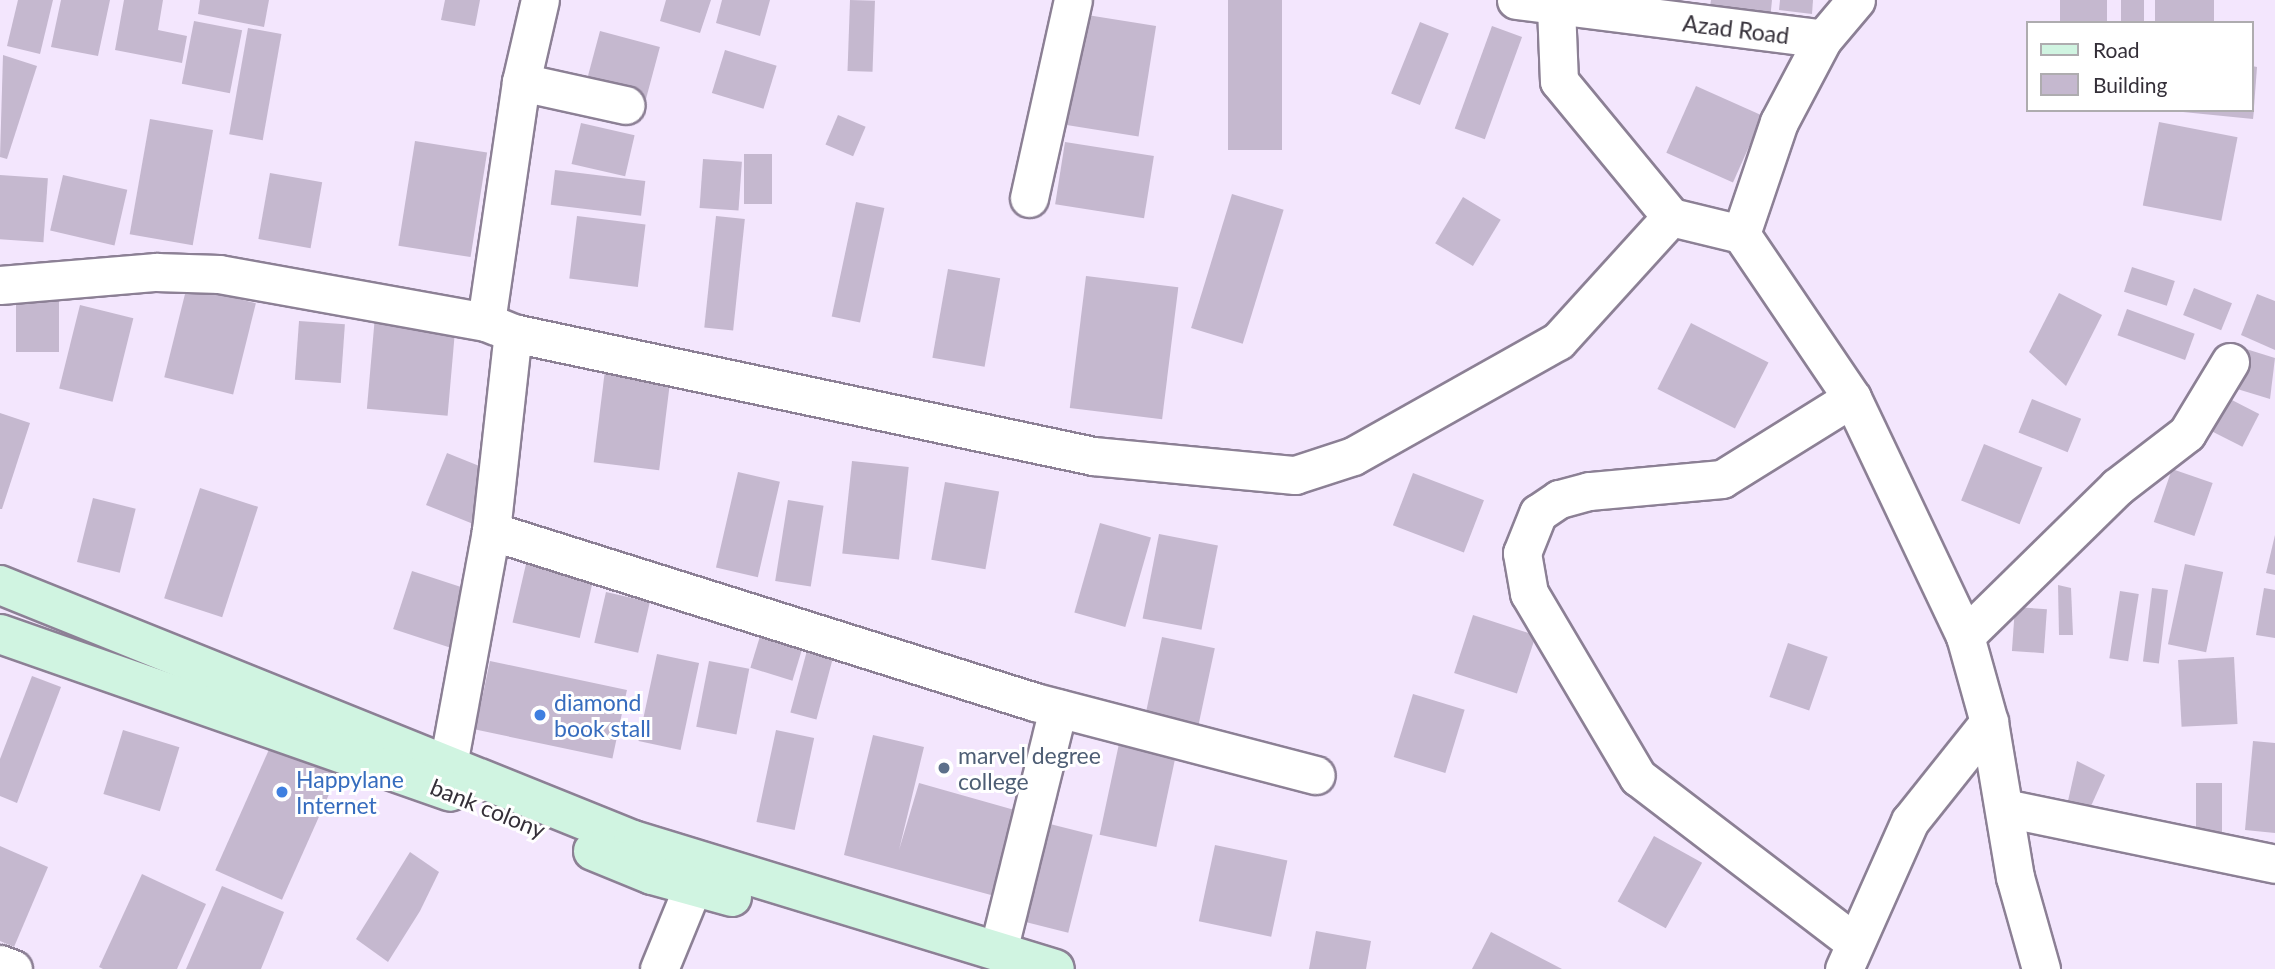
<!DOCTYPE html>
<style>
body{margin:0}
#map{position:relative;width:2275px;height:969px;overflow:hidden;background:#f3e6fd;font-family:Lato,sans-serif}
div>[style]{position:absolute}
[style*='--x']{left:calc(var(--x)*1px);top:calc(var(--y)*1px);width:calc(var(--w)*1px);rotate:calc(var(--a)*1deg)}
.building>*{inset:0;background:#c5b8cf;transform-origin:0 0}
.roads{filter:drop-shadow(2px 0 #8c8095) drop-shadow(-2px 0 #8c8095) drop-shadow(0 2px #8c8095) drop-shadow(0 -2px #8c8095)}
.street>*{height:37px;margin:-18.5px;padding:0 18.5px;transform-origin:18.5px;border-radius:18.5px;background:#fff}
.secondary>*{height:38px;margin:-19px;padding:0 19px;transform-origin:19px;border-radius:19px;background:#d0f4e1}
.dots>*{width:19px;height:19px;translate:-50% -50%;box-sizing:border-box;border:4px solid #fff;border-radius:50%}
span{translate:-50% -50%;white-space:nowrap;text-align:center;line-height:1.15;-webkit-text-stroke:6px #fff;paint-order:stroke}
.street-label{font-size:23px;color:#342f38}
.shop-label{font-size:23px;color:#366cbe}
.left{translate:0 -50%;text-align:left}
.service-label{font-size:23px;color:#4e5e75}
.legend{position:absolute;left:2026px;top:21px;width:228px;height:91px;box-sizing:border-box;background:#fff;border:2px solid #aeacaf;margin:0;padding:9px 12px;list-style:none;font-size:21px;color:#342f38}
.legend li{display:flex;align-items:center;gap:14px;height:35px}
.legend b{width:35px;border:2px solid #aeacaf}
</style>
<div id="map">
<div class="building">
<div style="clip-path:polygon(18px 0,53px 0,40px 54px,7px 46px)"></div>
<div style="clip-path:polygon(61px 0,110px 0,98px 56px,51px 47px)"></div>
<div style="clip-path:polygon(124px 0,163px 0,158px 30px,187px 36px,182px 63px,115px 50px)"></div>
<div style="clip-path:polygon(200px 0,269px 0,264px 27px,198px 14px)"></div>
<div style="clip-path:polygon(445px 0,480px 0,475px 26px,441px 20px)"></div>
<div style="clip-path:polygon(666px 0,711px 0,700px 33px,660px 21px)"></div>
<div style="clip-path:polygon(722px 0,770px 0,760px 36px,716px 23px)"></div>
<div style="left:850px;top:0;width:25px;height:71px;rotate:2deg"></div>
<div style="left:1228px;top:0;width:54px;height:150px"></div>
<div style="clip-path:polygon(1711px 0,1772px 0,1770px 20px,1709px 13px)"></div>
<div style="clip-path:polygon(1780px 0,1813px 0,1812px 14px,1779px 10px)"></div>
<div style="left:2060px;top:0;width:47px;height:23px"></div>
<div style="left:2121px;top:0;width:23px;height:23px"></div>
<div style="left:2155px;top:0;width:59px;height:23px"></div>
<div style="left:1081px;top:14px;width:76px;height:112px;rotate:9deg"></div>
<div style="left:194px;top:21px;width:49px;height:64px;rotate:11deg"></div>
<div style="left:1420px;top:22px;width:31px;height:77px;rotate:22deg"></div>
<div style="left:1492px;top:26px;width:32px;height:109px;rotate:20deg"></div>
<div style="left:248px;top:28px;width:34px;height:108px;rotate:10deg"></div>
<div style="left:600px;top:31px;width:62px;height:54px;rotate:15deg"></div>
<div style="left:725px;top:50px;width:54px;height:45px;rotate:17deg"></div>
<div style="clip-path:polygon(3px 55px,37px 66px,7px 159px,0 157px)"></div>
<div style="clip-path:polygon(2252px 66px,2257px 67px,2254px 107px,2252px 107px)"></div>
<div style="left:1696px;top:86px;width:73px;height:73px;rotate:24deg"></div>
<div style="clip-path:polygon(2163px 110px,2254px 110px,2253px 119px)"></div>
<div style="left:838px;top:115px;width:30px;height:32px;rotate:23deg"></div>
<div style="left:150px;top:119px;width:64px;height:117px;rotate:10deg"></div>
<div style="left:2159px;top:122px;width:80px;height:85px;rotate:11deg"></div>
<div style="left:581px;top:123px;width:55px;height:42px;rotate:13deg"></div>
<div style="left:415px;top:141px;width:73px;height:106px;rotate:9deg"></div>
<div style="left:1065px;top:142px;width:90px;height:63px;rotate:9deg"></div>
<div style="left:744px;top:154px;width:28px;height:50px"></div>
<div style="left:703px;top:159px;width:39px;height:49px;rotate:4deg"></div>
<div style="left:555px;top:170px;width:91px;height:35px;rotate:7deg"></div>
<div style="left:270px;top:173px;width:53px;height:67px;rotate:10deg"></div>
<div style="left:0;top:175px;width:48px;height:64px;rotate:4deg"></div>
<div style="left:63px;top:175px;width:66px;height:57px;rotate:13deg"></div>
<div style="left:1232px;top:194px;width:54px;height:140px;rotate:17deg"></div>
<div style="left:1463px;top:197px;width:44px;height:54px;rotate:31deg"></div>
<div style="left:856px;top:202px;width:29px;height:117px;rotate:12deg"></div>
<div style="left:577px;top:216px;width:69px;height:63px;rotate:7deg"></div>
<div style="left:716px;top:216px;width:29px;height:112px;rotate:6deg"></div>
<div style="left:2132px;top:267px;width:45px;height:26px;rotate:18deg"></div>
<div style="left:948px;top:269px;width:53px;height:90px;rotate:10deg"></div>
<div style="left:1086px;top:276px;width:93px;height:133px;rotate:7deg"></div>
<div style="left:187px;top:286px;width:71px;height:94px;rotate:14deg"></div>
<div style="left:2194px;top:288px;width:41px;height:29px;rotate:22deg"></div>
<div style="clip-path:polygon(2059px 293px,2102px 315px,2066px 386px,2029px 352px)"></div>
<div style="clip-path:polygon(2257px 294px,2275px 301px,2275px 350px,2241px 335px)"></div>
<div style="left:16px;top:301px;width:43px;height:51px"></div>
<div style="left:80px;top:305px;width:55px;height:86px;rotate:14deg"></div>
<div style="left:2127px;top:309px;width:72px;height:28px;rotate:20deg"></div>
<div style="left:375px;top:316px;width:81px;height:93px;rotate:5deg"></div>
<div style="left:299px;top:321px;width:46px;height:59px;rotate:4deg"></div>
<div style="left:1691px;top:323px;width:87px;height:74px;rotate:27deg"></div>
<div style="clip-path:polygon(2246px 349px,2275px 358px,2270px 399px,2234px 388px)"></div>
<div style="left:605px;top:370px;width:66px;height:93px;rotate:7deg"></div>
<div style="left:2228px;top:398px;width:35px;height:37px;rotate:27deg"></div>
<div style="left:2032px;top:399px;width:53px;height:36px;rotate:22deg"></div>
<div style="clip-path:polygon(0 413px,30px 423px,2px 509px,0 509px)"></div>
<div style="left:1984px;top:444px;width:63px;height:61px;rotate:22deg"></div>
<div style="left:447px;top:453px;width:53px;height:56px;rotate:22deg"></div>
<div style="left:852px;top:461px;width:57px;height:93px;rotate:6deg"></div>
<div style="left:2172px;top:469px;width:43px;height:56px;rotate:19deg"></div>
<div style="left:738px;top:472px;width:43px;height:98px;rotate:13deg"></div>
<div style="left:1413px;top:473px;width:76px;height:56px;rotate:21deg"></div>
<div style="left:945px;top:482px;width:55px;height:79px;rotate:10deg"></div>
<div style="left:200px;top:488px;width:61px;height:116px;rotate:18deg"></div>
<div style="left:93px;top:498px;width:44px;height:66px;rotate:14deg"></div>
<div style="left:788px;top:500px;width:36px;height:82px;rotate:9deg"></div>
<div style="left:1100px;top:523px;width:53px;height:93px;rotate:16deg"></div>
<div style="left:1159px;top:534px;width:60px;height:86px;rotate:11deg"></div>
<div style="clip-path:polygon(2275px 535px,2275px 575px,2266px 573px)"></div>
<div style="left:526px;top:564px;width:69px;height:60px;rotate:13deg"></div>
<div style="left:2185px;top:564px;width:39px;height:82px;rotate:12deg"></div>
<div style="left:412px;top:571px;width:66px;height:61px;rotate:18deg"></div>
<div style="clip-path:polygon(2058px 585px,2071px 588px,2073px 635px,2059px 635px)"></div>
<div style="left:2152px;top:588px;width:16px;height:74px;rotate:7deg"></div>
<div style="clip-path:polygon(2264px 588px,2275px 590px,2275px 638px,2256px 635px)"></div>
<div style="left:2120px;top:591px;width:19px;height:68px;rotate:9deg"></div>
<div style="left:606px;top:592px;width:45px;height:52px;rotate:13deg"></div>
<div style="left:2015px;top:607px;width:32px;height:44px;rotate:4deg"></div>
<div style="left:1473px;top:615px;width:66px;height:61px;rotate:18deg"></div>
<div style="left:765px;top:620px;width:44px;height:50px;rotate:17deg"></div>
<div style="left:1162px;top:637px;width:54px;height:87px;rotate:12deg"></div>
<div style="left:809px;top:643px;width:27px;height:72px;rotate:15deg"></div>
<div style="left:1788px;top:643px;width:42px;height:57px;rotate:19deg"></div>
<div style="left:657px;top:654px;width:43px;height:89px;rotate:12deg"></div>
<div style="left:2234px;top:657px;width:67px;height:56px;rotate:87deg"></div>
<div style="left:490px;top:661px;width:140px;height:70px;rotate:12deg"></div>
<div style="left:709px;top:661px;width:41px;height:67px;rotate:11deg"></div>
<div style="clip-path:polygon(32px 676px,61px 687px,17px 803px,0 796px,0 759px)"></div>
<div style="left:1413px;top:694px;width:54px;height:66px;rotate:17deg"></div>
<div style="left:123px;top:730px;width:59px;height:67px;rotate:17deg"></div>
<div style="left:776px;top:730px;width:39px;height:94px;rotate:12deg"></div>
<div style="clip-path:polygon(873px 735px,924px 747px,899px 850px,919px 783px,1025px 813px,1002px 898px,844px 855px)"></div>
<div style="left:1120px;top:739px;width:58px;height:98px;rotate:12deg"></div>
<div style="clip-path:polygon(2253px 741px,2275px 743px,2275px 833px,2245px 830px)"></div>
<div style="left:271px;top:745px;width:73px;height:137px;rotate:24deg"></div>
<div style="clip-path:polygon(2077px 761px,2105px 775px,2091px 806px,2068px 801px)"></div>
<div style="left:2196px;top:783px;width:26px;height:52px"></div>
<div style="left:1050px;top:824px;width:44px;height:101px;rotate:14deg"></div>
<div style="left:1654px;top:836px;width:55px;height:75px;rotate:29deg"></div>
<div style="left:1215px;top:845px;width:74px;height:78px;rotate:12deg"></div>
<div style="clip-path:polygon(0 846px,48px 867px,14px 947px,0 941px)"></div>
<div style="clip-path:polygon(410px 852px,439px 872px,420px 911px,388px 962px,356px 939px)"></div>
<div style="clip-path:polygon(142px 874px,206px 904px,177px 969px,103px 969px,99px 967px)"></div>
<div style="clip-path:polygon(222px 886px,284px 912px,261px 969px,186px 969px)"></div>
<div style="clip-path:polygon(1316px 931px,1371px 941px,1366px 969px,1309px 969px)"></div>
<div style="clip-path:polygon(1491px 932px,1562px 969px,1472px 969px)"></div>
</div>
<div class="roads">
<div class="street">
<div style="--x:1516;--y:0;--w:309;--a:7.2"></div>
<div style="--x:1823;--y:39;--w:51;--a:-49.8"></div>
<div style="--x:1560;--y:0;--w:8;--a:120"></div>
<div style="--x:1556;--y:7;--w:74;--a:87.7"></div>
<div style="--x:1559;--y:81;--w:176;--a:50.5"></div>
<div style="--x:1671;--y:217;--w:72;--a:13.7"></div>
<div style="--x:1741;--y:234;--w:198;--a:55.9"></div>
<div style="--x:1852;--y:398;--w:263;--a:64.6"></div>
<div style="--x:1965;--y:636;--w:89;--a:74.4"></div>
<div style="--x:1989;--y:722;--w:157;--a:80.5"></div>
<div style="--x:2015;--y:877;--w:96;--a:74.2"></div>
<div style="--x:521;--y:82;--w:107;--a:12.4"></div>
<div style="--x:1029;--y:198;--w:203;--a:-77.5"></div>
<div style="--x:1741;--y:234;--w:118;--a:-71.3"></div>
<div style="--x:1779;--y:122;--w:94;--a:-62.1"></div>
<div style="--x:0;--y:285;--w:157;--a:-4.8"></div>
<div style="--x:156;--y:272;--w:63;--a:1.8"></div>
<div style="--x:219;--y:274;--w:271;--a:10.2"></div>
<div style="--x:486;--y:322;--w:29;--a:22"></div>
<div style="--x:486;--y:322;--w:243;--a:-81.7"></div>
<div style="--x:521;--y:82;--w:84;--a:-77"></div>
<div style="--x:1852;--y:398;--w:153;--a:148.1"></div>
<div style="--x:1722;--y:479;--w:134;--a:174.8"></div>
<div style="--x:1589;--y:491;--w:31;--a:165"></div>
<div style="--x:1559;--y:499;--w:25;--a:146"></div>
<div style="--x:1538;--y:513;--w:43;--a:111.8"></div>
<div style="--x:1522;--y:553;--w:41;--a:80.1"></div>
<div style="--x:1529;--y:593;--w:214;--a:59.4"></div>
<div style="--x:1638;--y:777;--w:272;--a:37.4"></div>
<div style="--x:491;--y:531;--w:570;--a:17.45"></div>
<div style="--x:1035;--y:702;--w:290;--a:14.6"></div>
<div style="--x:1965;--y:636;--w:213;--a:-44.4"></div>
<div style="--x:2117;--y:487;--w:88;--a:-37.6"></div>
<div style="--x:2187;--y:433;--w:83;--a:-58.8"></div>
<div style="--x:448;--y:765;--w:238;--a:-79.6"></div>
<div style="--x:491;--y:531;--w:199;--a:-83.7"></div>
<div style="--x:513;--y:333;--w:593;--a:11.97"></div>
<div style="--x:1093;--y:456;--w:203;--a:5.4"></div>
<div style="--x:1295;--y:475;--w:61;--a:-18.1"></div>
<div style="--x:1353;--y:456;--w:235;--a:-29.3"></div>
<div style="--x:1558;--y:341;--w:168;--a:-47.7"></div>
<div style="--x:2005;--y:808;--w:276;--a:11.7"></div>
<div style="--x:998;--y:951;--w:250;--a:-76.1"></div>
<div style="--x:0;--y:964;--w:14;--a:21"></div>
<div style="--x:659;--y:969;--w:90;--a:-67.7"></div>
<div style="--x:1844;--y:969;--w:162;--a:-66"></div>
<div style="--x:1910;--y:821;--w:127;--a:-51.4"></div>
</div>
<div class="secondary">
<div style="--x:0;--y:585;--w:682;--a:21.94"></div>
<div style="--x:633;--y:840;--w:441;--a:17"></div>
<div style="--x:0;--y:634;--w:477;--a:19.3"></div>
<div style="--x:593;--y:851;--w:64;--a:22.1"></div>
<div style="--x:652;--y:875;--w:83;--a:15.4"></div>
</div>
</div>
<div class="dots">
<div style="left:540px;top:715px;background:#3f7fe0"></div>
<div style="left:944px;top:768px;background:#5c6f8a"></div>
<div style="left:282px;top:792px;background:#3f7fe0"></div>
</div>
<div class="street-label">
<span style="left:1736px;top:29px;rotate:7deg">Azad Road</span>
<span style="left:488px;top:808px;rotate:22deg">bank colony</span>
</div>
<div class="shop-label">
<span class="left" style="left:554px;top:715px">diamond<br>book stall</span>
<span class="left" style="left:296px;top:792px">Happylane<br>Internet</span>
</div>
<div class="service-label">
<span class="left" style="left:958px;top:768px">marvel degree<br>college</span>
</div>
<ul class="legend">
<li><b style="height:9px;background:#d0f4e1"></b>Road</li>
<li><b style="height:19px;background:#c5b8cf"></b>Building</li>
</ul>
</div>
